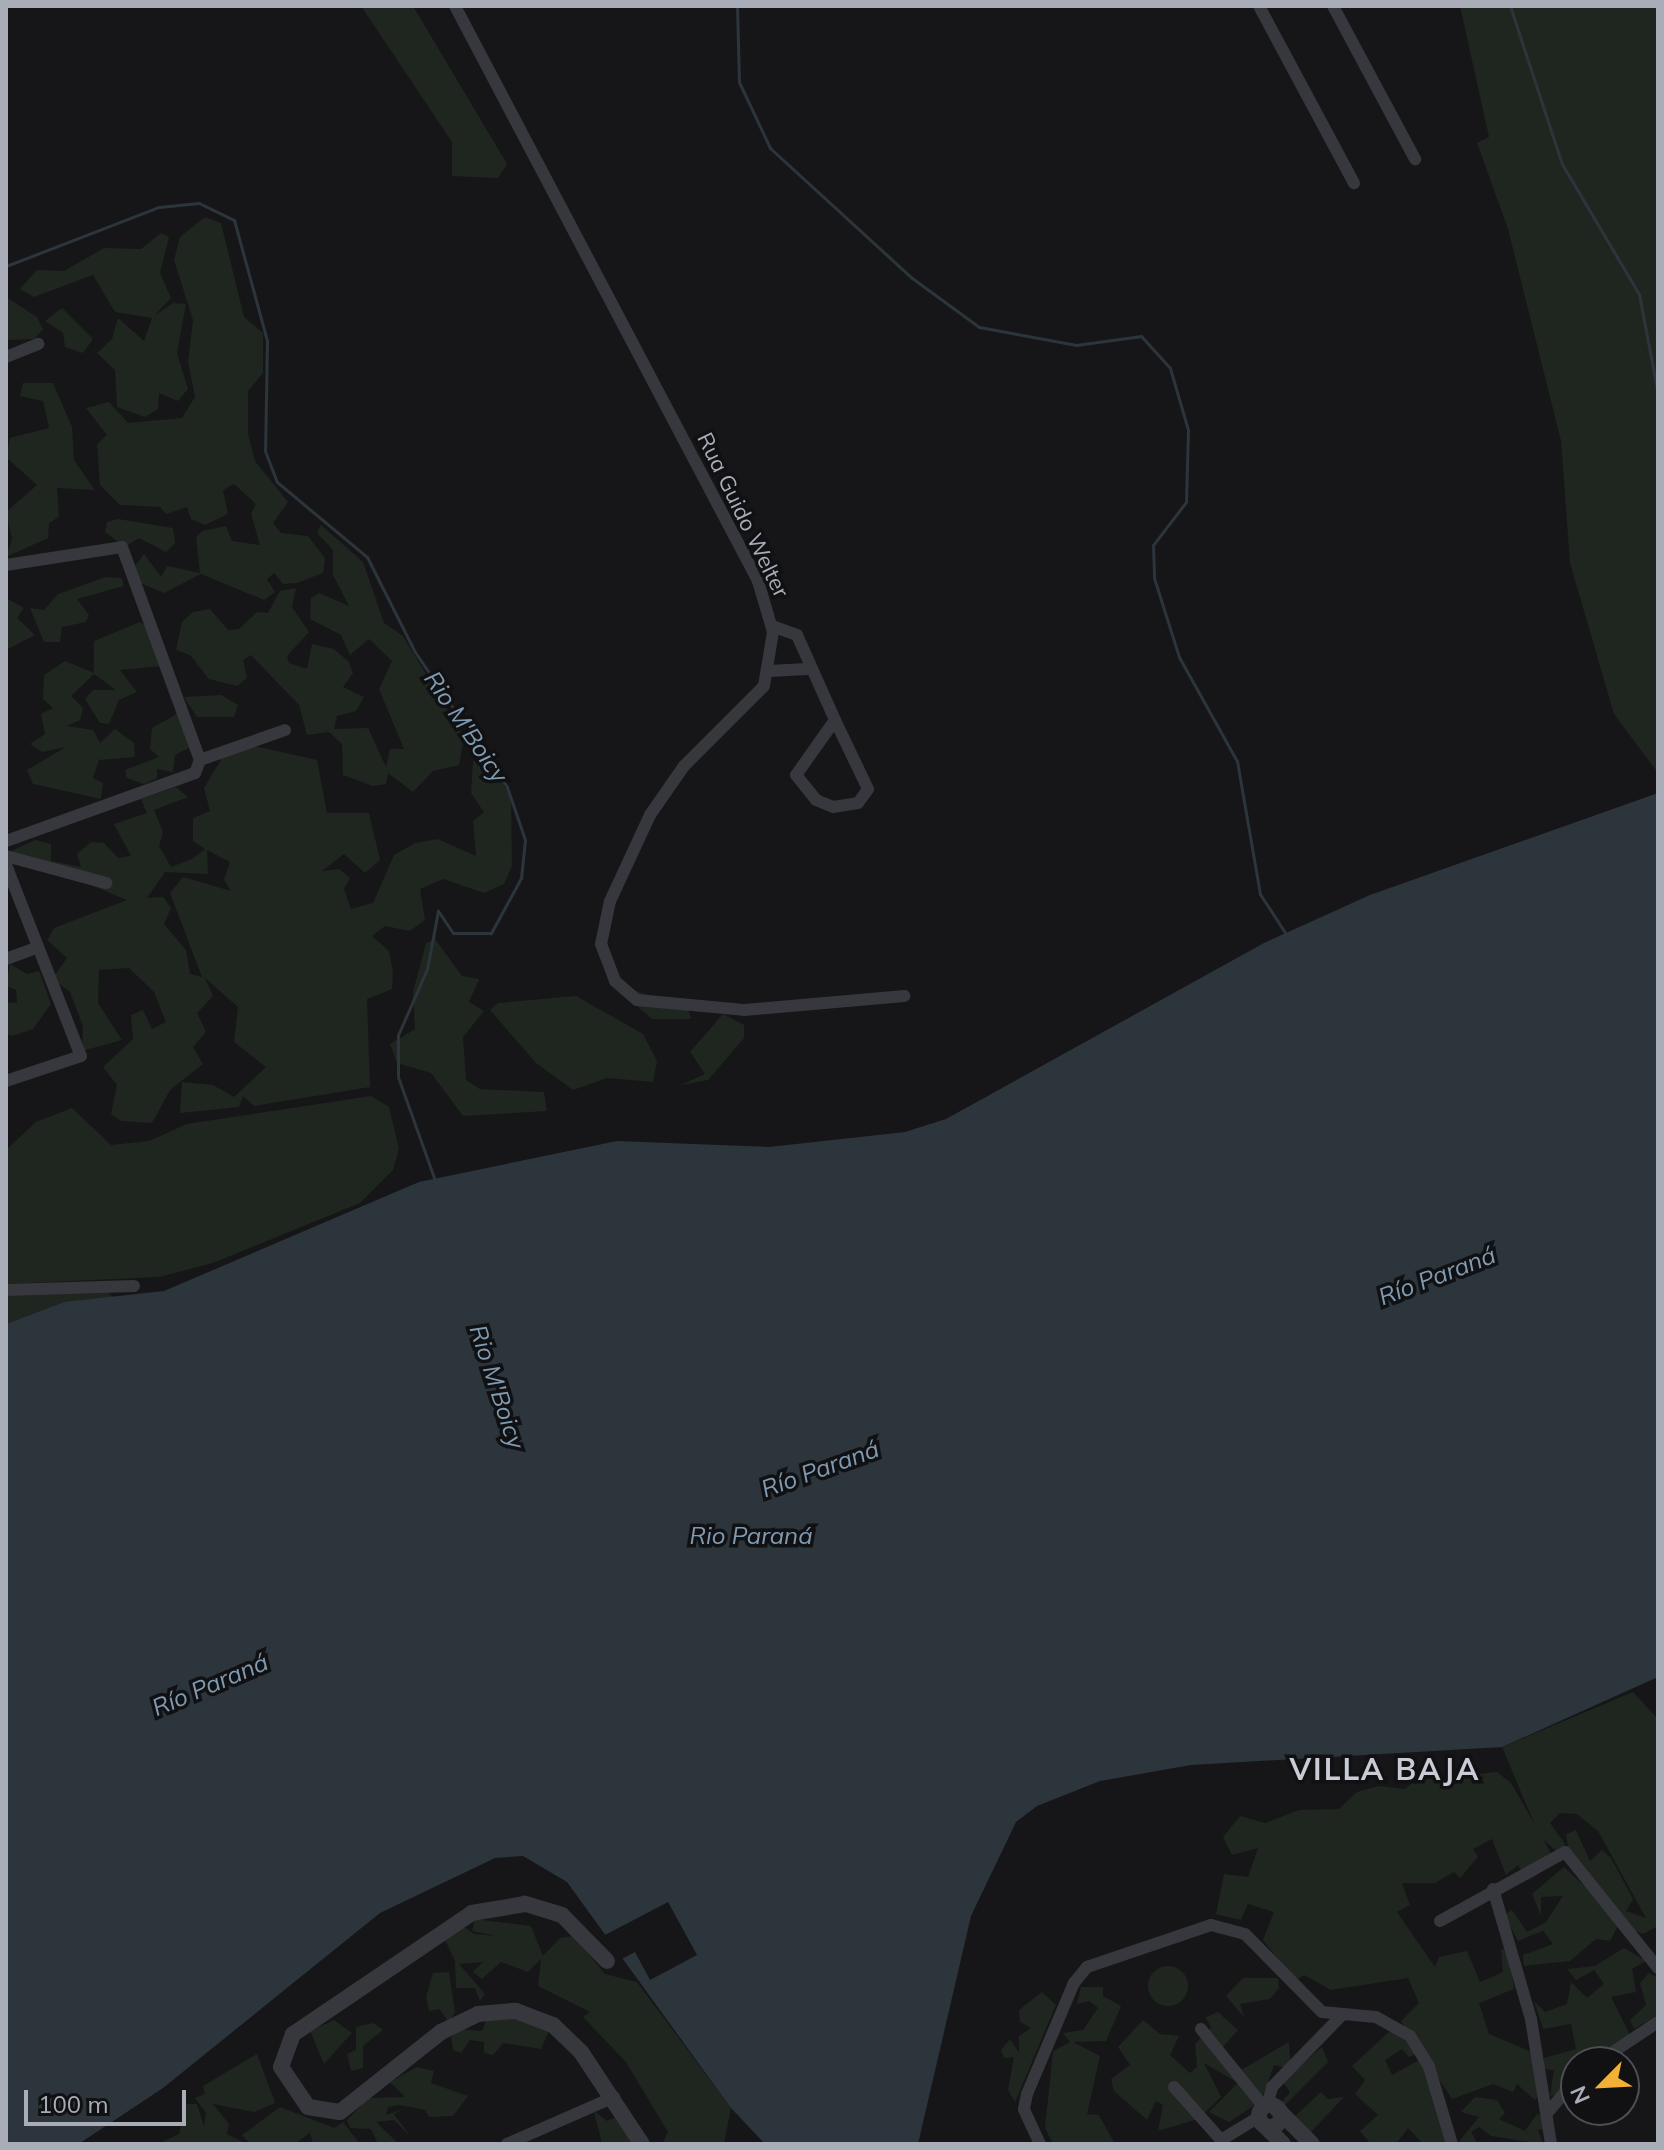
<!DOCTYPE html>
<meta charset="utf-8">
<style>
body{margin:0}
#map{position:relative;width:1664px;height:2150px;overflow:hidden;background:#161618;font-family:Mulish,sans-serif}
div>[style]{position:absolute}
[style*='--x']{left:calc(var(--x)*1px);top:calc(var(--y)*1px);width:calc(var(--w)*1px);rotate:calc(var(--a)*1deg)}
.green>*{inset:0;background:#1e261f}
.round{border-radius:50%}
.water>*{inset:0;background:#2c353c}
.pier>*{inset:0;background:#161618}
.stream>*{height:3px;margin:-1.5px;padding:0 1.5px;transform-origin:1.5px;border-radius:1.5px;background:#2c353c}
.minor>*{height:12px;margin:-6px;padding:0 6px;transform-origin:6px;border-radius:6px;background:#37383d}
.tertiary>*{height:16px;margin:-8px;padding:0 8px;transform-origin:8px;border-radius:8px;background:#37383d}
.tertiary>.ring{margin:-8px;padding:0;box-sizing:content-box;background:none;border:16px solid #37383d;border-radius:50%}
span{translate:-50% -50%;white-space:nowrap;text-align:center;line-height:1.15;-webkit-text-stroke:7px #111113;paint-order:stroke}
.street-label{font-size:22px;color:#a8adb8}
.water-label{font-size:24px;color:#7f9bb3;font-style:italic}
.district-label{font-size:30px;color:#c9ccd4;font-weight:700;letter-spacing:2px}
.frame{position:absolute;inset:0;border:8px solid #a8adb8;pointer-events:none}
.north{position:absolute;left:1560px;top:2046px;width:80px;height:80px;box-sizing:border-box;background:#111113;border:2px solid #4d4f55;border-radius:50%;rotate:246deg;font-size:22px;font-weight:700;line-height:32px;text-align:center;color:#a8adb8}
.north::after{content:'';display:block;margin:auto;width:28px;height:36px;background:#f2b134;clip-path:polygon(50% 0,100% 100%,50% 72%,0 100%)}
.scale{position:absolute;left:24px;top:2090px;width:162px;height:36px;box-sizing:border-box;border:4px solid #a8adb8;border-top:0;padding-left:10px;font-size:24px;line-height:28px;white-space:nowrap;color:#a8adb8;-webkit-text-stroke:6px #111113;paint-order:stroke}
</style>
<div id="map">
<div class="green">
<div style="clip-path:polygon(361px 6px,413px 6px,507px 164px,498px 178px,452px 176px,452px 142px)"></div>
<div style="clip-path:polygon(1460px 6px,1658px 6px,1658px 773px,1614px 714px,1570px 563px,1561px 441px,1508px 229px,1477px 143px,1489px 137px)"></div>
<div style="clip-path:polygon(205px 217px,221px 223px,244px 317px,263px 333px,263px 373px,248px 391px,248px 434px,255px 461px,288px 502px,273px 523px,281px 533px,308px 536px,325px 558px,323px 573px,297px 583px,283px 584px,274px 573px,267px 579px,275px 592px,264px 600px,201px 574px,164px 593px,140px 583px,135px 566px,144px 554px,161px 577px,167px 566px,200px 573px,196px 537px,202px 531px,226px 526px,232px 541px,260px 545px,251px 514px,256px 504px,234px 484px,223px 490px,228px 514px,205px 525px,191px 519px,187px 507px,166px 514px,160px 507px,120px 505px,100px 485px,97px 444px,107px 435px,86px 408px,109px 402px,128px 423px,182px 418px,195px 397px,188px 362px,193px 320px,174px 260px,180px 237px)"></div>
<div style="clip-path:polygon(161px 233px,169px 237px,160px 273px,171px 298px,154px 316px,173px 303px,186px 304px,177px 353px,188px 389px,178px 401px,159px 393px,158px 409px,145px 417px,117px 407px,115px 370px,97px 353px,112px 339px,118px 318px,144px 341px,152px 318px,115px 312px,93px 275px,34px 297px,20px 289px,37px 270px,64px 271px,104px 248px,141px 249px)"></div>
<div style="clip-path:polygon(6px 297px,37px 317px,43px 329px,35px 339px,6px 340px)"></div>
<div style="clip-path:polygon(62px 308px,93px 339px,83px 353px,65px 347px,63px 333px,45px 321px)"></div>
<div style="clip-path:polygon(23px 383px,53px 383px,72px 427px,74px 460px,95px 490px,57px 488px,59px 517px,49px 523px,48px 538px,6px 557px,12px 539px,6px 512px,37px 485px,6px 457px,10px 438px,49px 428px,43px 401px,20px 396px)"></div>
<div style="clip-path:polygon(118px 519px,173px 528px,175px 543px,166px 552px,139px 538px,125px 547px,105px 532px,107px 522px)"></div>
<div style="clip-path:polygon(321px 525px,363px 562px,384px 623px,403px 636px,464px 737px,459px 765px,433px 771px,413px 792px,388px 773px,386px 784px,373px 786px,343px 775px,342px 744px,329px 732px,307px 735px,299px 705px,251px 655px,243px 660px,247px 678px,237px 686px,209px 679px,190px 655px,176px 650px,182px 622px,193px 612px,210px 609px,228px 630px,239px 629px,257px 612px,268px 613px,280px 591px,296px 588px,292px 607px,309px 632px,287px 656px,289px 663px,307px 669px,312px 644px,334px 649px,349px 662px,353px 673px,343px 687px,364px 697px,356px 711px,337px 716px,334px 729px,368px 728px,386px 767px,390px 749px,404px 749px,379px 689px,392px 661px,369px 639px,350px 655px,341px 635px,310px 619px,311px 598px,319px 593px,349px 606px,333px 575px,333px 550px,317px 533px)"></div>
<div style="clip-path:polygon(106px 577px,122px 578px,124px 586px,77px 599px,89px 615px,86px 622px,62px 627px,60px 642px,44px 642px,30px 608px,44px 610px,58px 594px)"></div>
<div style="clip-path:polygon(6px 598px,24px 608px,17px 618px,35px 635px,6px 650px)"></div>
<div style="clip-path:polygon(140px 622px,155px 634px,162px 666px,120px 670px,137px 692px,119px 700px,109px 724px,100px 723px,85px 699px,93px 690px,116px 690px,94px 674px,71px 696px,83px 708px,80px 720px,67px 726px,93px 730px,100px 743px,115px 729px,134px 743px,135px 757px,99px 760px,93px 778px,103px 783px,101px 799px,33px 784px,27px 770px,66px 747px,42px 752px,30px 744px,45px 734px,41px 714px,53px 708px,43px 699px,44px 675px,65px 661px,94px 673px,94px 641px)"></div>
<div style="clip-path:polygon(221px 695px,238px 705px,234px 717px,197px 717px,184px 697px)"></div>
<div style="clip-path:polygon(182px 711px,189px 748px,175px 755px,173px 772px,157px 769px,157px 778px,144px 784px,127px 778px,125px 770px,159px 757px,150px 749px,152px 728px)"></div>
<div style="clip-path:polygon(evenodd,249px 745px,317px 760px,327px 813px,369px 813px,380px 860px,365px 873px,344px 854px,322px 871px,339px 869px,350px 878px,344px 889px,351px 909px,373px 903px,394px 855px,415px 843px,438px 839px,476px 856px,473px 821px,484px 812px,471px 793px,473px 761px,486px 758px,511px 796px,512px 866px,504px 884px,484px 893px,443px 879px,420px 889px,425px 920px,410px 931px,385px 926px,372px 936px,389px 951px,393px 972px,392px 989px,367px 999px,370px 1087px,254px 1106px,243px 1096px,239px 1107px,180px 1113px,182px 1082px,213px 1085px,234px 1097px,266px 1067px,234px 1042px,238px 1007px,205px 978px,213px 996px,197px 1013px,206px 1032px,193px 1047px,203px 1064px,170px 1090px,152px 1123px,121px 1121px,111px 1114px,117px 1085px,103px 1067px,133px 1039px,131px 1015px,143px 1010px,152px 1029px,166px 1022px,154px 992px,129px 968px,99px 970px,98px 1003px,122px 1040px,82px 1051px,83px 1026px,70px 992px,52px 979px,67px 958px,47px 940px,54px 928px,127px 900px,9px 852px,35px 840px,51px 844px,51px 861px,81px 867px,77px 854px,91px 842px,104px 843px,118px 858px,131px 856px,114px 824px,147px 813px,141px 799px,176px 787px,188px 797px,154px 810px,163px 832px,159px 846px,171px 867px,192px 859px,205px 849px,193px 841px,193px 818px,210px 811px,204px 788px,222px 758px,249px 745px,207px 850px,230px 862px,224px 880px,231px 891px,183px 877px,170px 893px,202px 977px,190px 974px,186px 950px,164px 924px,171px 908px,163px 897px,147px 898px,165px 872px,208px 874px,207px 850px)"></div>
<div style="clip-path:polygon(435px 939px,462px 976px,479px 979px,469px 1002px,484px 1011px,463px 1037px,466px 1080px,480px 1089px,544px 1092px,547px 1111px,463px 1116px,431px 1073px,397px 1063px,390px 1044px,415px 1029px,413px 992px,426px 943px)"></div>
<div style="clip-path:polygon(10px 964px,27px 974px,39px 971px,51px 1004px,33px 1029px,12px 1036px,6px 1034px,6px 1002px,17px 1003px,16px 990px,6px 986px)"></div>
<div style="clip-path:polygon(633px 990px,688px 1008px,691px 1019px,652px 1019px,630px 1000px)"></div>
<div style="clip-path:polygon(576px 996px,643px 1034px,657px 1061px,653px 1082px,607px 1078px,573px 1090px,536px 1063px,490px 1010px,498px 1003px)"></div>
<div style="clip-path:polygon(723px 1014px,744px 1025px,744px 1038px,708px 1080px,681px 1085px,705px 1074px,690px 1052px)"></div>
<div style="clip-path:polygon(371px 1096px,389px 1107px,399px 1149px,393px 1170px,360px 1203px,213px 1263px,159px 1277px,6px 1284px,6px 1150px,36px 1122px,72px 1108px,111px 1145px,149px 1141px,187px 1124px)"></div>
<div style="clip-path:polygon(108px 1293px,116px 1299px,64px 1302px,6px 1324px,6px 1295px)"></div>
<div style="clip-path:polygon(1633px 1692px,1658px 1719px,1658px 1926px,1643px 1934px,1619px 1924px,1610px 1941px,1596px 1939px,1570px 1961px,1524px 1966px,1523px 1955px,1553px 1944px,1543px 1931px,1518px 1941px,1504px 1915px,1512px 1910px,1527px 1932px,1546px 1922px,1563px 1896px,1541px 1897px,1541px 1916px,1532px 1894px,1564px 1867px,1591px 1892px,1594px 1882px,1569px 1854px,1566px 1834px,1576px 1830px,1590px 1861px,1602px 1850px,1611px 1858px,1633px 1899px,1626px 1911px,1646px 1918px,1598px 1831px,1577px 1814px,1560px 1813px,1550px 1823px,1565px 1844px,1558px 1852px,1540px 1837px,1502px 1747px)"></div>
<div style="clip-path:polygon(1497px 1772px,1511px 1783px,1556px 1862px,1528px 1881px,1518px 1865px,1506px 1875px,1492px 1839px,1473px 1849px,1478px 1857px,1460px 1878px,1454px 1872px,1435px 1883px,1402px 1883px,1410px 1905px,1397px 1912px,1435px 1967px,1439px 1957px,1467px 1951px,1480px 1982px,1503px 1972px,1501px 1950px,1509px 1946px,1514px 1989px,1479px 2003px,1489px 2034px,1534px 2053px,1542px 2090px,1535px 2100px,1517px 2084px,1513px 2092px,1493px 2084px,1452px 2099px,1401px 2021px,1419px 2003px,1408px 1978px,1331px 1990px,1304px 1975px,1295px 1981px,1263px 1940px,1274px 1912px,1248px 1904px,1241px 1920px,1216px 1914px,1224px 1874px,1248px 1877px,1258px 1848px,1232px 1855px,1223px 1837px,1240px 1816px,1265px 1823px,1299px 1810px,1339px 1809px,1357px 1792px,1379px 1786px,1405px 1789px,1416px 1780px)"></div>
<div style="clip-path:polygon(475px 1919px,531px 1926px,543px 1956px,560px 1938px,574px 1936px,605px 1974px,637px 1982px,731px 2108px,724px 2144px,662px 2144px,668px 2132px,626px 2062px,583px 2017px,590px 2012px,538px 1986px,541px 1959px,528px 1972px,501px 1962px,482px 1979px,473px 1972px,483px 1962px,459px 1964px,485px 1994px,480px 2001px,475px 1988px,456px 1988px,455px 1961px,442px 1934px,464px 1927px,474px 1934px,496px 1936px,472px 1931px)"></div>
<div style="clip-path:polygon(1624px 1948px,1646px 1961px,1632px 1969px,1636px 1992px,1611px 1997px,1632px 2039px,1604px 2051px,1598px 2062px,1576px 2062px,1576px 2092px,1550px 2096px,1554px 2070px,1544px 2069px,1544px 2058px,1576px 2049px,1571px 2024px,1543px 2029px,1534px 2001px,1545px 2012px,1567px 2004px,1571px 1982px,1587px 1998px,1604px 1984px,1594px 1970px,1576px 1980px,1567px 1969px,1595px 1966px)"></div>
<div class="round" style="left:1148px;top:1966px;width:40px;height:40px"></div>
<div style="clip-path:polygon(449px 1972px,455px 2013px,449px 2022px,439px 2009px,429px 2011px,426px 1997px,433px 1973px)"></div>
<div style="clip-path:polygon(1649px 1973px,1658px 1978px,1658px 2015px,1634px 2029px,1630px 2020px,1646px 2005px,1640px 1983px)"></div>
<div style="clip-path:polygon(1243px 1978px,1278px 1978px,1279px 1988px,1270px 1999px,1240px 2004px,1244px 2017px,1226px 1996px)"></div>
<div style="clip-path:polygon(1081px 1987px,1103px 1987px,1103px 1996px,1121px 2006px,1106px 2041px,1073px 2042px,1100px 2056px,1087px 2114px,1099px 2115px,1115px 2144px,1053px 2144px,1045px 2128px,1053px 2051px,1070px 2042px,1063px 2033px,1083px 2030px,1098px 2008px,1089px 2001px,1077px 2004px)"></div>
<div style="clip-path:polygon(1042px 1992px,1056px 2005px,1015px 2102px,1008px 2090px,1014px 2057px,1004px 2058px,1001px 2050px,1010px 2039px,1019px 2053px,1019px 2036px,1031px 2028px,1020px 2022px,1019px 2010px)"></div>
<div style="clip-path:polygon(1218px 2012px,1238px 2030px,1223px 2047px,1241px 2070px,1289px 2042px,1291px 2069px,1274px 2065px,1261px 2101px,1229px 2122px,1209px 2112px,1238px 2083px,1204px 2063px,1221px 2097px,1198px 2119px,1158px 2131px,1163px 2105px,1156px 2101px,1147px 2120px,1114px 2091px,1111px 2079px,1130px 2065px,1118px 2047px,1143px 2020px,1160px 2034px,1179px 2036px,1170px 2055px,1190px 2073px,1197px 2067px,1195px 2044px,1211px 2028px,1206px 2017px)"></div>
<div style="clip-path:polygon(512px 2017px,549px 2031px,541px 2049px,503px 2043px,493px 2055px,484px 2053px,484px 2042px,470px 2040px,461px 2053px,453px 2050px,451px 2037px,460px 2029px,482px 2031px,486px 2021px)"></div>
<div style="clip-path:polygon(334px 2020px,352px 2033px,324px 2064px,310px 2031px)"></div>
<div style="clip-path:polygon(373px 2023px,383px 2030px,363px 2046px,363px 2068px,351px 2071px,347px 2054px,356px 2050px,356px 2027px)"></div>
<div style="clip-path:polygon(1392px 2029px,1419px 2053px,1409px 2057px,1402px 2049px,1385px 2060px,1392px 2075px,1421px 2059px,1448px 2144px,1423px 2144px,1408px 2128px,1396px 2144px,1371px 2144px,1360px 2131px,1378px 2115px,1355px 2094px,1365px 2080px,1352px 2066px)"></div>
<div style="clip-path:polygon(1322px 2047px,1328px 2062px,1281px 2109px,1274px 2104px,1273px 2097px,1281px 2103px,1290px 2092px,1282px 2081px)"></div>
<div style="clip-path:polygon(257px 2054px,275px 2103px,254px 2112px,213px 2104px,229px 2124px,227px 2134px,247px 2144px,158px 2144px,179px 2134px,186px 2104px,197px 2104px,204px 2126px,206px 2113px,195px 2098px,205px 2094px,203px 2086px)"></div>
<div style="clip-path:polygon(417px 2067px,434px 2071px,431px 2083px,468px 2096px,453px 2116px,429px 2117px,425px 2110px,400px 2105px,388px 2107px,386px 2115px,403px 2109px,394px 2114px,410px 2136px,394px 2120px,376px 2122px,399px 2144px,378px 2144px,371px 2129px,350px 2128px,347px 2120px,368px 2098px,405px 2097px,390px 2082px)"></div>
<div style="clip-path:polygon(1321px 2092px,1328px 2099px,1344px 2097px,1310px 2133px,1292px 2119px)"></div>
<div style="clip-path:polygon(1475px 2097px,1497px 2100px,1505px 2113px,1499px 2119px,1525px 2131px,1537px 2114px,1546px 2118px,1547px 2128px,1538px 2130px,1543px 2144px,1491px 2136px,1479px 2127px,1471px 2132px,1478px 2144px,1457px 2144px,1479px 2117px,1461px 2112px)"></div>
<div style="clip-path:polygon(280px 2107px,334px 2128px,343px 2122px,360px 2144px,313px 2144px,310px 2133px,295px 2144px,250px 2144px,242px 2135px)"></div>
<div style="clip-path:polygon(594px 2111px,607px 2121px,616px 2117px,636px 2144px,602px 2144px)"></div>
</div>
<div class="water">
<div style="clip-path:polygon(1658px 793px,1658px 1677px,1502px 1747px,1191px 1765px,1100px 1781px,1037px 1806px,1016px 1822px,971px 1916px,918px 2144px,765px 2144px,731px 2108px,567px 1882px,523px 1856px,495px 1858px,380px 1913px,163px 2088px,80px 2143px,6px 2144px,6px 1324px,64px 1302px,164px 1291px,419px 1182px,617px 1141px,769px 1147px,905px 1132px,946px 1119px,1264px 943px,1370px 895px)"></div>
</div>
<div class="pier">
<div style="clip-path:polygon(668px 1902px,697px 1955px,650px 1980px,635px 1952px,620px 1960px,603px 1936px)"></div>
</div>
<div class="stream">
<div style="--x:737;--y:6;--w:76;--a:88.5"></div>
<div style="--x:739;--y:82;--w:73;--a:64.8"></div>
<div style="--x:770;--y:148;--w:193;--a:42.5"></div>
<div style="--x:912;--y:278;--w:83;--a:36.2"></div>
<div style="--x:979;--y:327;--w:99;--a:10.5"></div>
<div style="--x:1076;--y:345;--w:66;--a:-7.9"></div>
<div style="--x:1141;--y:336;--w:43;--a:47.8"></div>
<div style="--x:1170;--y:368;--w:65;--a:73.8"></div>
<div style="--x:1188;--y:430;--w:72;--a:91.6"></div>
<div style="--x:1186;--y:502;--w:54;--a:127.5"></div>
<div style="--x:1153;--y:545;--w:33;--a:88"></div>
<div style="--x:1154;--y:578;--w:83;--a:72.4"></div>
<div style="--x:1179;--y:657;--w:119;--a:60.9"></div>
<div style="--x:1237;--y:761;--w:135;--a:80.2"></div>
<div style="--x:1260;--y:894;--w:48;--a:57"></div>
<div style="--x:1510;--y:6;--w:166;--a:71.8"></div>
<div style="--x:1562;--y:164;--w:151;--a:59.4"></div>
<div style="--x:1639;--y:294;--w:103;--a:79.3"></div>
<div style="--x:6;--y:266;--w:164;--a:-21.1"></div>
<div style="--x:159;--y:207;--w:40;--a:-5.7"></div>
<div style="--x:199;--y:203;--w:39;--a:26"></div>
<div style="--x:234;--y:220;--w:125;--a:74.7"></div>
<div style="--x:267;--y:341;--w:110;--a:91"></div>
<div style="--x:265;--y:451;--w:33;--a:69"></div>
<div style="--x:277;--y:482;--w:117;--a:39.8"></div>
<div style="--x:367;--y:557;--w:106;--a:63.2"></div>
<div style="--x:415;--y:652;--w:163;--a:55.7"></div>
<div style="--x:507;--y:787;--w:56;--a:71.2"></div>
<div style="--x:525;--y:840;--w:38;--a:96"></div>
<div style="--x:521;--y:878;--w:63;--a:118.6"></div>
<div style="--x:491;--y:933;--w:38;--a:180"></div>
<div style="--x:453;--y:933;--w:27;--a:-124"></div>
<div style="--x:438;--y:911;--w:59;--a:100.7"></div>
<div style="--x:427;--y:969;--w:72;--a:113.7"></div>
<div style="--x:398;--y:1035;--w:42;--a:90"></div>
<div style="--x:398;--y:1077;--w:113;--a:70.3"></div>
</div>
<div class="minor">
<div style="--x:455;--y:6;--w:650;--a:62.21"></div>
<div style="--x:758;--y:581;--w:53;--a:73.6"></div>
<div style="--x:773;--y:632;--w:55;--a:99.5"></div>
<div style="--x:764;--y:686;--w:113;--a:135"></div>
<div style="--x:684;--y:766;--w:60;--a:124.8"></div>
<div style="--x:650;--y:815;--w:95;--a:114.9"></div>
<div style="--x:610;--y:901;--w:44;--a:101.8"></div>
<div style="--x:601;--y:944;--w:40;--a:69"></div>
<div style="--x:615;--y:981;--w:29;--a:41"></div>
<div style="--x:637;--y:1000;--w:107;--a:5.3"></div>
<div style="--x:744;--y:1010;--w:161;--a:-5"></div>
<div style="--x:1259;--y:6;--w:201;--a:61.8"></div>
<div style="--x:1333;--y:6;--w:174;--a:61.8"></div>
<div style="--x:6;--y:357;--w:35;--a:-22"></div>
<div style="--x:6;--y:565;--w:117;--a:-8.8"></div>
<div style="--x:122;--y:547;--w:227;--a:69.9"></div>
<div style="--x:200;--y:760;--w:14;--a:111"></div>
<div style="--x:195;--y:773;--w:201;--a:160.2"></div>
<div style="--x:772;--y:626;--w:27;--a:20"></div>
<div style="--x:797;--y:635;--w:93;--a:65.9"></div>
<div style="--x:835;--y:720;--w:67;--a:125.3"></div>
<div style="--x:796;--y:775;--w:32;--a:51"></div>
<div style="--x:816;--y:800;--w:18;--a:22"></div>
<div style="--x:833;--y:807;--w:25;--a:-9"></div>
<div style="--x:858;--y:803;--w:17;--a:-54"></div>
<div style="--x:868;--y:789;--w:76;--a:-115.6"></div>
<div style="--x:769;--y:671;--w:38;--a:-3"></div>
<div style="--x:200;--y:760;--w:90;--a:-19.4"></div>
<div style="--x:6;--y:856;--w:104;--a:15.1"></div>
<div style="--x:6;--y:865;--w:205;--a:68.6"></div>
<div style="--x:81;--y:1056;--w:79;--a:161.6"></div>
<div style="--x:6;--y:959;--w:33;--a:-20"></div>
<div style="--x:6;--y:1290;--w:128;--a:-1.8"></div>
<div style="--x:1493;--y:1889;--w:135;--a:73.7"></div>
<div style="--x:1531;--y:2019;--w:127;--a:80.9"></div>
<div style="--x:1440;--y:1921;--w:143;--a:-28.9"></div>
<div style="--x:1565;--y:1852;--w:149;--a:51.3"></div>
<div style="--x:1201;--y:2029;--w:100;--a:51.1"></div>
<div style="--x:1598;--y:2062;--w:72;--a:-33.7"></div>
<div style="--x:1174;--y:2087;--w:71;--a:48.4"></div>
<div style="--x:1221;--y:2140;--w:44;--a:-31.2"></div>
<div style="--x:1267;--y:2106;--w:20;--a:-75"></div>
<div style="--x:1272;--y:2087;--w:100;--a:-45.8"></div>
<div style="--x:1549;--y:2111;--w:42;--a:-49.8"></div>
<div style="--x:507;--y:2144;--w:117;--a:-23.7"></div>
<div style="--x:1040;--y:2144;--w:38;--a:-115"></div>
<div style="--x:1024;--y:2109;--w:15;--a:-79"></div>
<div style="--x:1027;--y:2094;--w:121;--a:-67.1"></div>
<div style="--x:1074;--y:1983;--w:21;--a:-51"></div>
<div style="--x:1087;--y:1967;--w:131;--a:-18.7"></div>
<div style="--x:1211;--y:1925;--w:35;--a:15"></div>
<div style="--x:1245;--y:1934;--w:110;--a:45.4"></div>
<div style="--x:1322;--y:2012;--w:54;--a:5.3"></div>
<div style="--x:1376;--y:2017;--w:39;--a:29"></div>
<div style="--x:1410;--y:2036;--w:36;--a:58"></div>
<div style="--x:1429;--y:2067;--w:80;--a:73.4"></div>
</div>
<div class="tertiary">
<div style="--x:607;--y:1961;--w:64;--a:-134.4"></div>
<div style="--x:562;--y:1915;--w:39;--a:-163"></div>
<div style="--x:525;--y:1904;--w:54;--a:170.4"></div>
<div style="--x:472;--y:1913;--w:216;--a:145.9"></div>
<div style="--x:293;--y:2034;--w:35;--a:110"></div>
<div style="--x:281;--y:2067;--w:48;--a:56"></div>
<div style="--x:308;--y:2107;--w:32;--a:9"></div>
<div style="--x:340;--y:2112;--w:129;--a:-38.4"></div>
<div style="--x:441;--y:2032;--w:41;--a:-25.9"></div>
<div style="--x:478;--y:2014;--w:38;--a:-5"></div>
<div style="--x:516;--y:2011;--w:40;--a:21"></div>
<div style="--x:553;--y:2025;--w:39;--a:44"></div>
<div style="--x:581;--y:2052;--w:110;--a:56.5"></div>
<div class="ring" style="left:1259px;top:2105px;width:6px;height:6px"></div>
<div style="--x:1277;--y:2109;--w:49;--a:45"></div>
<div style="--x:1265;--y:2126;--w:25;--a:45"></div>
</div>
<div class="street-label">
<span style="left:743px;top:515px;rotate:64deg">Rua Guido Welter</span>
</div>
<div class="water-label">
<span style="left:466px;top:727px;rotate:56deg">Rio M'Boicy</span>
<span style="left:1437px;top:1276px;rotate:-21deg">Río Paraná</span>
<span style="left:497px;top:1387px;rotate:72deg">Rio M'Boicy</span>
<span style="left:820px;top:1469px;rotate:-20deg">Río Paraná</span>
<span style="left:751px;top:1536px">Rio Paraná</span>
<span style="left:210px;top:1685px;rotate:-23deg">Río Paraná</span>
</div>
<div class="district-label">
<span style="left:1385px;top:1769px">VILLA BAJA</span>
</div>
<div class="frame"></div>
<div class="north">N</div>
<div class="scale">100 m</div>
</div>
